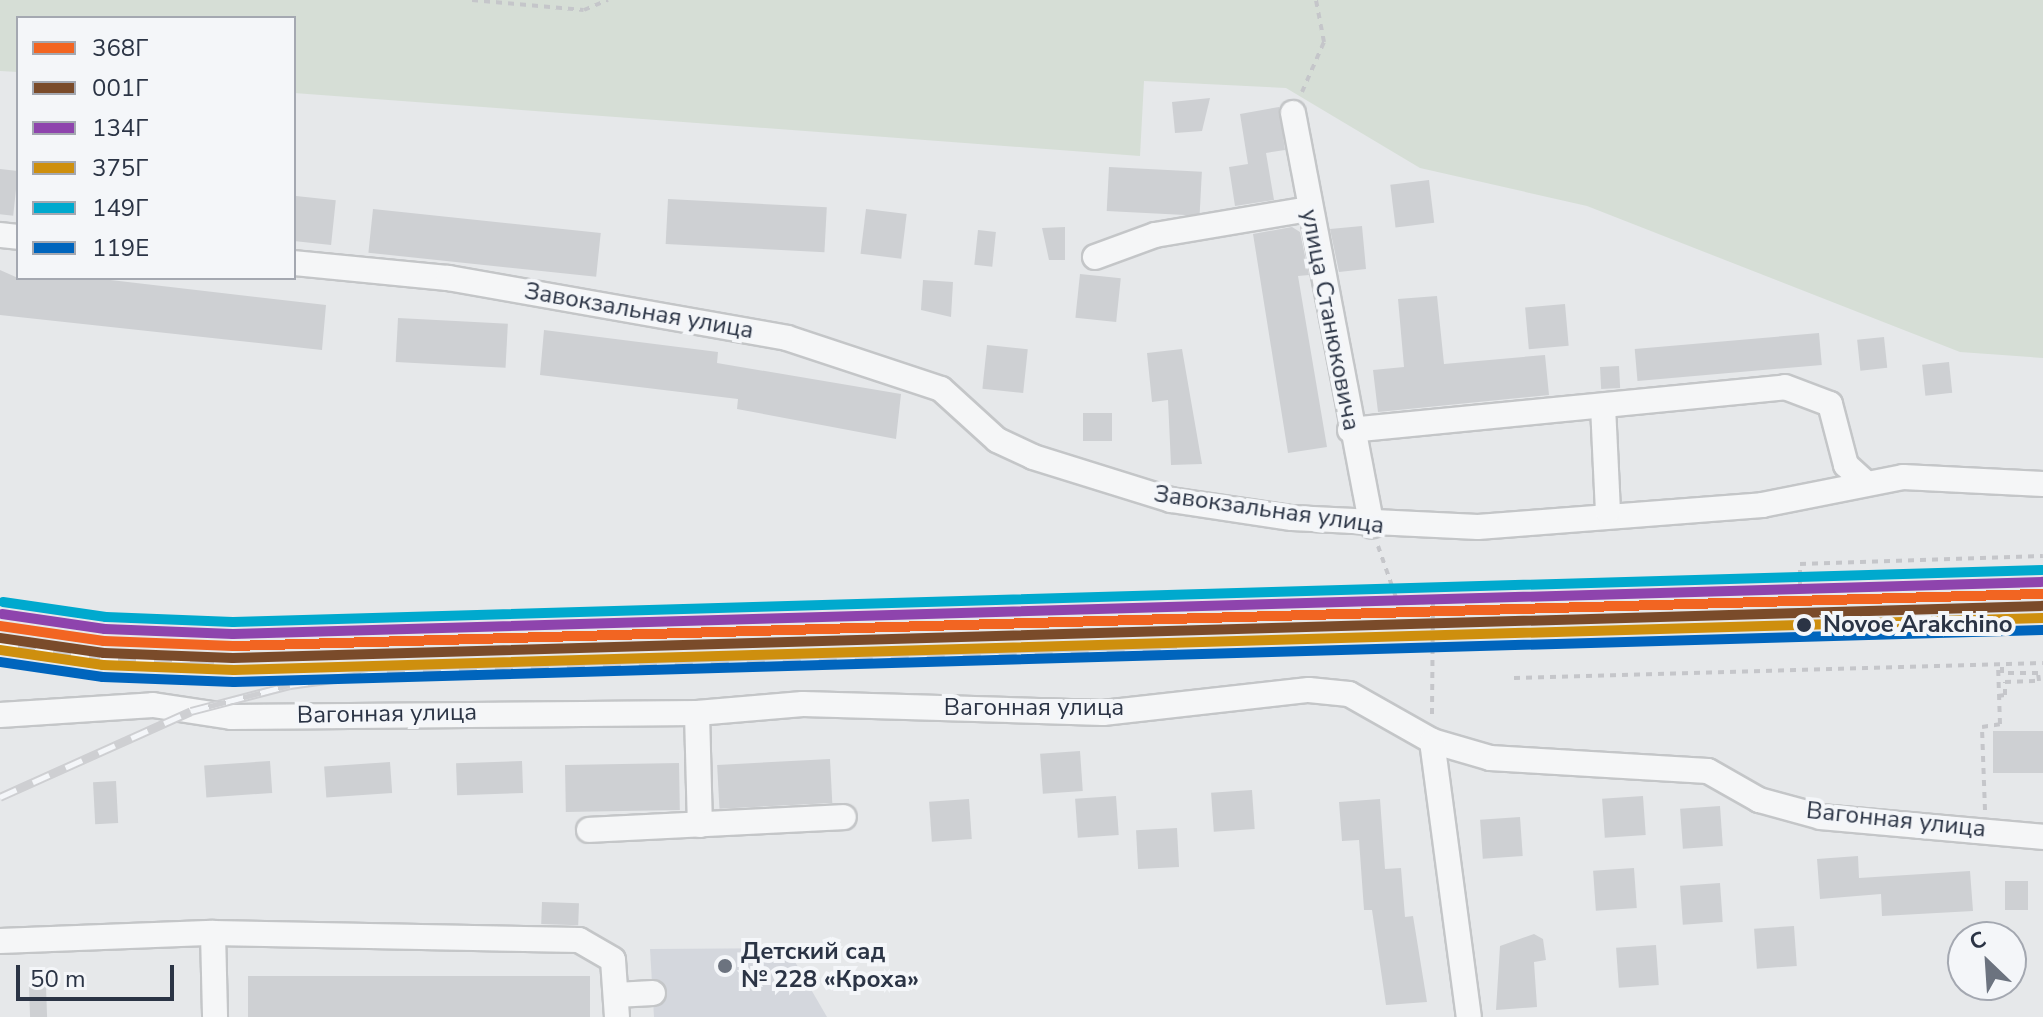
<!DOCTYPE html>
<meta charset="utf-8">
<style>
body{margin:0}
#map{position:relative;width:2043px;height:1017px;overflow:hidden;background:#e6e8ea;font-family:"Nunito Sans",sans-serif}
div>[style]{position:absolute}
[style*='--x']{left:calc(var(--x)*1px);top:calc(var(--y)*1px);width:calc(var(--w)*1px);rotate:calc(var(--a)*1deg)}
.built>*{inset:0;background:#d4d7dd}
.green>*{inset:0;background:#d6ded6}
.building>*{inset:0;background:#ced0d3;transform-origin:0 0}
.path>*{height:4px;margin-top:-2px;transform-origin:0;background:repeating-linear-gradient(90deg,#c5c6ca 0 6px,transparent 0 12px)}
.roads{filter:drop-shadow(2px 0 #c4c6c8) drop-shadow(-2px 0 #c4c6c8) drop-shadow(0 2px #c4c6c8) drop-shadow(0 -2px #c4c6c8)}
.minor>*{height:24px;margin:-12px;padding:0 12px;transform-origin:12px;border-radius:12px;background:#f5f6f7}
.rail>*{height:9px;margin-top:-4.5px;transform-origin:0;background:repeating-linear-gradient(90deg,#f4f6f9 0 18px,#cecfd2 0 36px);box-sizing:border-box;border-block:2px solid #cecfd2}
.rail-1>*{height:10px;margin:-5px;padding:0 5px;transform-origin:5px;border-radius:5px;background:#f26522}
.rail-2>*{height:10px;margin:-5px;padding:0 5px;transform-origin:5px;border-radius:5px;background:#7a4b2a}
.rail-3>*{height:10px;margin:-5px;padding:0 5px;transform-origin:5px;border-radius:5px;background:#8e44ad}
.rail-4>*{height:10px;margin:-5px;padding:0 5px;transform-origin:5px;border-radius:5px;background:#ce8f0e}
.rail-5>*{height:10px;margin:-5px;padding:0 5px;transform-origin:5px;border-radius:5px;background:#00a9ce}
.rail-6>*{height:10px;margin:-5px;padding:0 5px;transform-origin:5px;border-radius:5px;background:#0065bd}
.dots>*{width:22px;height:22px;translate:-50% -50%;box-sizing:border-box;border:4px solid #f4f6f9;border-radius:50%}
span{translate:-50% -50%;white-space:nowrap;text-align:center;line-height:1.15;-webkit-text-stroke:8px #f4f6f9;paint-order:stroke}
.street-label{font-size:24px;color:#2b3445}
.stop-label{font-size:24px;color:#2b3445;font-weight:700}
.left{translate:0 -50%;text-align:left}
.poi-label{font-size:24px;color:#2b3445;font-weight:700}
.legend{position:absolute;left:16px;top:16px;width:280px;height:264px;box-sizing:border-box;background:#f4f6f9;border:2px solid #a4a8b1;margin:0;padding:10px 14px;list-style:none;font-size:24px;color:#2b3445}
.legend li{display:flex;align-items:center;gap:16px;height:40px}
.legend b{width:40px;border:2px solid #a4a8b1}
.north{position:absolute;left:1947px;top:921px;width:80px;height:80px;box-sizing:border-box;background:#f4f6f9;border:2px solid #a4a8b1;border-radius:50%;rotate:335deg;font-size:22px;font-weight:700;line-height:32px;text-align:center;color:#2b3445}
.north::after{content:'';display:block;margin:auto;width:28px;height:36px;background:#6c737f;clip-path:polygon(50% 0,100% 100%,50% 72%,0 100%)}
.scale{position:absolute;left:16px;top:965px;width:158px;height:36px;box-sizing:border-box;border:4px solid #2b3445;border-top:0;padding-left:10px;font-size:24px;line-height:28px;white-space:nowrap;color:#2b3445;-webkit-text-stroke:6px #f4f6f9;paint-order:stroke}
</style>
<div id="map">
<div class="built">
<div style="clip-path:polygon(787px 948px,827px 1017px,654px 1017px,650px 949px)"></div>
</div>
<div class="green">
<div style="clip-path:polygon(0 0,2043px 0,2043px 358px,1960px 352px,1587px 206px,1420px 168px,1286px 88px,1144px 81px,1140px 156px,294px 93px,294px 18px,18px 18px,18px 72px,0 71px)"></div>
</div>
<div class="building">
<div style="clip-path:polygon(1210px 98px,1202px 131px,1175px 133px,1172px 102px)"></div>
<div style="clip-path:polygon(1279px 107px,1285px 150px,1266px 153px,1274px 200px,1235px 206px,1229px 167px,1248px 164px,1240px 114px)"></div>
<div style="left:1109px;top:167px;width:93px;height:44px;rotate:3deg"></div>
<div style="left:0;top:169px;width:18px;height:45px;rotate:6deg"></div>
<div style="left:1429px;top:180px;width:43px;height:39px;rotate:83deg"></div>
<div style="left:296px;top:196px;width:40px;height:45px;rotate:6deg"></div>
<div style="left:668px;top:199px;width:159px;height:45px;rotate:3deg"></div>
<div style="left:373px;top:209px;width:229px;height:44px;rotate:6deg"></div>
<div style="left:866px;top:209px;width:41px;height:45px;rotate:7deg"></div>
<div style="clip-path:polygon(1362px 226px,1366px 269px,1339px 272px,1330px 229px)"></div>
<div style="clip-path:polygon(1065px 227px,1065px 260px,1049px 260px,1042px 228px)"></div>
<div style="clip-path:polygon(1292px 227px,1300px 232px,1309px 275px,1298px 276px,1327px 447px,1288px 453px,1253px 234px)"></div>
<div style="left:978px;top:230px;width:18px;height:35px;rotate:6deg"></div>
<div style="clip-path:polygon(0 270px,18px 278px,102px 279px,326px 305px,322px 350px,0 315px)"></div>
<div style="left:1080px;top:274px;width:41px;height:44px;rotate:6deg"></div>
<div style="clip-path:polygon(923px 280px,953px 282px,951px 317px,921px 310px)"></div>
<div style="clip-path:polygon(1437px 296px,1444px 364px,1545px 355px,1549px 395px,1378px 412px,1373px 370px,1404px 367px,1398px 299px)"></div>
<div style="left:1565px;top:304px;width:42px;height:40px;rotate:85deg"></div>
<div style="left:398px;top:318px;width:110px;height:44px;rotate:3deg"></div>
<div style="clip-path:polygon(544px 330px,718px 352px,717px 363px,901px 394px,896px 439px,737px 409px,738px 399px,540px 375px)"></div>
<div style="left:1819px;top:333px;width:32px;height:185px;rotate:85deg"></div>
<div style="left:1884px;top:337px;width:31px;height:27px;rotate:84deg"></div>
<div style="left:987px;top:345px;width:41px;height:44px;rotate:6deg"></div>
<div style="clip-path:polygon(1182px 349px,1202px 464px,1171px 465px,1168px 400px,1152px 402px,1147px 353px)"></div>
<div style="left:1949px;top:362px;width:31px;height:27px;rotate:84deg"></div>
<div style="left:1619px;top:366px;width:22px;height:19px;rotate:87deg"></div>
<div style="left:1083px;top:413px;width:29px;height:28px"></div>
<div style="left:2043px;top:731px;width:42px;height:50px;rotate:90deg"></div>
<div style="left:1080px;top:751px;width:40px;height:40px;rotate:86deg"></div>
<div style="left:830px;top:759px;width:44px;height:113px;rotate:87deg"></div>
<div style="left:270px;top:761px;width:32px;height:66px;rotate:86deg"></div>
<div style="left:522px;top:761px;width:32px;height:66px;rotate:88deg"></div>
<div style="left:390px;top:762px;width:31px;height:66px;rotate:86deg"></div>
<div style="left:679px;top:763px;width:47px;height:114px;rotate:89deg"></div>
<div style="left:116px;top:781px;width:42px;height:23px;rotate:87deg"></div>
<div style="left:1252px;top:790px;width:39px;height:41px;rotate:86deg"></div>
<div style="left:1116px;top:796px;width:39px;height:41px;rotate:86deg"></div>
<div style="left:1643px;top:796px;width:39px;height:41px;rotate:86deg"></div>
<div style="left:969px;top:799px;width:40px;height:40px;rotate:86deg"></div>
<div style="clip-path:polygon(1380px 799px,1385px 869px,1401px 868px,1405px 917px,1413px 916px,1427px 1002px,1386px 1005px,1372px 910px,1364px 910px,1359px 840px,1342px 841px,1339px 802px)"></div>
<div style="left:1720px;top:806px;width:40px;height:40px;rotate:86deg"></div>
<div style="left:1520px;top:817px;width:39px;height:40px;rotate:86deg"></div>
<div style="left:1177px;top:828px;width:39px;height:41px;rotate:87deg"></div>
<div style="clip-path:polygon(1858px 856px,1859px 878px,1970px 871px,1973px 911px,1882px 916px,1881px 894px,1820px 899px,1817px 859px)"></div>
<div style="left:1634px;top:868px;width:40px;height:41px;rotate:86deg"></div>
<div style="left:2005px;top:881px;width:23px;height:29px"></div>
<div style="left:1720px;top:883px;width:39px;height:40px;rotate:86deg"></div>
<div style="left:542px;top:902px;width:37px;height:22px;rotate:2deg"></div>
<div style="left:1794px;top:926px;width:40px;height:40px;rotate:86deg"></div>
<div style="clip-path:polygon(1534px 934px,1543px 939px,1546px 960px,1534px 962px,1537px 1007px,1496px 1010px,1500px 946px)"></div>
<div style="left:1656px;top:945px;width:40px;height:40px;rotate:86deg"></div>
<div style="left:248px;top:976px;width:342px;height:41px"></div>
<div style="left:46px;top:986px;width:31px;height:17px;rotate:88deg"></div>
</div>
<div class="path">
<div style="--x:472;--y:0;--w:112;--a:5.1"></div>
<div style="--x:584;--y:10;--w:26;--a:-23"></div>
<div style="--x:1302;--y:92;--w:55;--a:-66.3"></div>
<div style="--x:1324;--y:42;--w:43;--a:-100.8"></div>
<div style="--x:1378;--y:546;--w:60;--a:70.7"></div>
<div style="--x:1398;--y:603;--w:645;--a:-1.95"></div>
<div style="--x:1800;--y:588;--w:24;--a:-90"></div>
<div style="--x:1800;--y:564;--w:243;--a:-1.9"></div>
<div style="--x:1514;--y:678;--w:529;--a:-1.62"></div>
<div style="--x:1998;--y:696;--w:7;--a:-8"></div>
<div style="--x:2005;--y:695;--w:13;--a:-90"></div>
<div style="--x:2005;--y:682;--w:34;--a:-2"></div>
<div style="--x:2039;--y:681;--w:8;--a:-97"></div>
<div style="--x:2038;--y:673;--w:36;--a:180"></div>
<div style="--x:2002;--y:673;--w:9;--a:-90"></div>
<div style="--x:1432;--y:714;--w:113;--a:-89.5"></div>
<div style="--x:1985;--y:810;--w:83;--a:-92.1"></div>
<div style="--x:1982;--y:727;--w:18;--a:-9"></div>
<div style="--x:2000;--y:724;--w:59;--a:-91.9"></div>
</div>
<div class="roads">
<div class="minor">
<div style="--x:1293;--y:113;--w:420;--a:79.2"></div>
<div style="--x:0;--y:235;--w:18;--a:6"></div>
<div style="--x:1095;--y:257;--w:64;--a:-20.1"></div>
<div style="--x:1155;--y:235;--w:156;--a:-9.6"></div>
<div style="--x:294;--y:263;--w:155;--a:5.6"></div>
<div style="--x:448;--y:278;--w:344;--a:10"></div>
<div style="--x:787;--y:338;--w:162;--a:18.3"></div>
<div style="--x:941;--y:389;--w:76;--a:42.3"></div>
<div style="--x:997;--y:440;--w:40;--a:25"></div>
<div style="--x:1033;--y:457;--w:145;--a:17.3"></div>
<div style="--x:1171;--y:500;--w:122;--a:8.5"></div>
<div style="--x:1292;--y:518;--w:186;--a:2.8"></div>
<div style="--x:1478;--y:527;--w:285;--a:-4.4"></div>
<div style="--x:1762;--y:505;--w:144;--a:-11.2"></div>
<div style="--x:1903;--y:477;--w:140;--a:2.9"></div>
<div style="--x:1603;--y:406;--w:105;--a:87.3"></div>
<div style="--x:1350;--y:430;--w:437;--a:-5.6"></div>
<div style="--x:1785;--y:387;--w:48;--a:20.7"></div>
<div style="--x:1830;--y:404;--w:63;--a:75.3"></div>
<div style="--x:1846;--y:465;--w:27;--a:42"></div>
<div style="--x:697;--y:713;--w:112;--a:88.5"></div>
<div style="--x:0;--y:715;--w:153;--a:-3.7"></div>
<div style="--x:153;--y:705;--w:79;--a:8.7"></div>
<div style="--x:231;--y:717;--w:466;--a:-0.5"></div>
<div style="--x:697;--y:713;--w:106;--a:-4.9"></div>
<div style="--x:803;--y:704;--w:300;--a:1.7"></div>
<div style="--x:1103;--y:713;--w:207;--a:-6.4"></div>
<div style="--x:1309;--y:690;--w:40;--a:5.7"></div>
<div style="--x:1349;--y:694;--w:95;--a:29.5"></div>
<div style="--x:1432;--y:741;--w:60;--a:16.3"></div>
<div style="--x:1490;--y:758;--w:218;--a:3.4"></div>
<div style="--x:1708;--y:771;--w:59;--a:29.6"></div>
<div style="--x:1759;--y:800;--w:64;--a:15.3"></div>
<div style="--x:1821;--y:817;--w:223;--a:5.1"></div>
<div style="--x:1432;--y:741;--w:278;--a:82.4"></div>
<div style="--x:589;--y:830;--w:255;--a:-2.9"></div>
<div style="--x:213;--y:933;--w:84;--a:88.6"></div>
<div style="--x:0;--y:941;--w:213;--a:-2.2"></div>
<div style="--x:213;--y:933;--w:366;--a:1.1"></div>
<div style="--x:579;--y:940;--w:39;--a:30"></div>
<div style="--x:613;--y:960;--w:57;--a:86"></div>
<div style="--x:616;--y:995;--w:37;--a:-3"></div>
</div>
</div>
<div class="rail">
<div style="--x:0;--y:643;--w:101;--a:9.1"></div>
<div style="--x:100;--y:659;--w:114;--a:0"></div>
<div style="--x:0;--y:797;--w:209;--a:-24.2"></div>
<div style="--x:191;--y:711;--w:102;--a:-14.7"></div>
<div style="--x:290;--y:685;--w:80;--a:-7.9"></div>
<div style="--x:369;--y:674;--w:808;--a:-1.63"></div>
</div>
<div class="rail-1">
<div style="--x:0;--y:626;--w:105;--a:8.2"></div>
<div style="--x:104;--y:641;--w:129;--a:2.2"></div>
<div style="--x:233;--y:646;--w:1811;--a:-1.65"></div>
</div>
<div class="rail-2">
<div style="--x:0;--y:638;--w:105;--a:8.2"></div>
<div style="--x:104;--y:653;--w:129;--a:2.2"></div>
<div style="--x:233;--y:658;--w:1811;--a:-1.65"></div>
</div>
<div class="rail-3">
<div style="--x:2;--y:614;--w:104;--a:8.3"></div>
<div style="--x:105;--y:629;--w:128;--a:2.2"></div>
<div style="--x:233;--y:634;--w:1811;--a:-1.65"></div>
</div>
<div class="rail-4">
<div style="--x:0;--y:650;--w:104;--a:8.3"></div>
<div style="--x:103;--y:665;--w:131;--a:2.2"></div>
<div style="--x:234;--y:670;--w:1810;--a:-1.65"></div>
</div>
<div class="rail-5">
<div style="--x:3;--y:602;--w:104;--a:8.3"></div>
<div style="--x:106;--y:617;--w:127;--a:2.3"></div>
<div style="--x:233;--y:622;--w:1810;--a:-1.65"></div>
</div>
<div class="rail-6">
<div style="--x:0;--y:662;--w:104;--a:8.3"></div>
<div style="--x:103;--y:677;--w:131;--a:2.2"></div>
<div style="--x:234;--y:682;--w:1810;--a:-1.65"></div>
</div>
<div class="dots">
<div style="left:1804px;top:625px;background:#2b3445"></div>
<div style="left:725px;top:966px;background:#6c737f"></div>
</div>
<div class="street-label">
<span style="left:639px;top:311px;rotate:10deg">Завокзальная улица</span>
<span style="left:1330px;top:320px;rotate:79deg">улица Станюковича</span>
<span style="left:1269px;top:510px;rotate:8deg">Завокзальная улица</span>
<span style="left:1034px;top:708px">Вагонная улица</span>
<span style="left:387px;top:714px;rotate:-1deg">Вагонная улица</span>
<span style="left:1896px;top:820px;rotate:6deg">Вагонная улица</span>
</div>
<div class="stop-label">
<span class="left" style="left:1823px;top:625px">Novoe Arakchino</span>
</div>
<div class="poi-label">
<span class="left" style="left:741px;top:966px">Детский сад<br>№ 228 «Кроха»</span>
</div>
<ul class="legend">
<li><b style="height:10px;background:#f26522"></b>368Г</li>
<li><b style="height:10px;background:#7a4b2a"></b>001Г</li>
<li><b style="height:10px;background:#8e44ad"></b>134Г</li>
<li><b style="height:10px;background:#ce8f0e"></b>375Г</li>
<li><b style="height:10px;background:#00a9ce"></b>149Г</li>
<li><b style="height:10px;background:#0065bd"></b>119Е</li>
</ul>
<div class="north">С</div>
<div class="scale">50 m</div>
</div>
